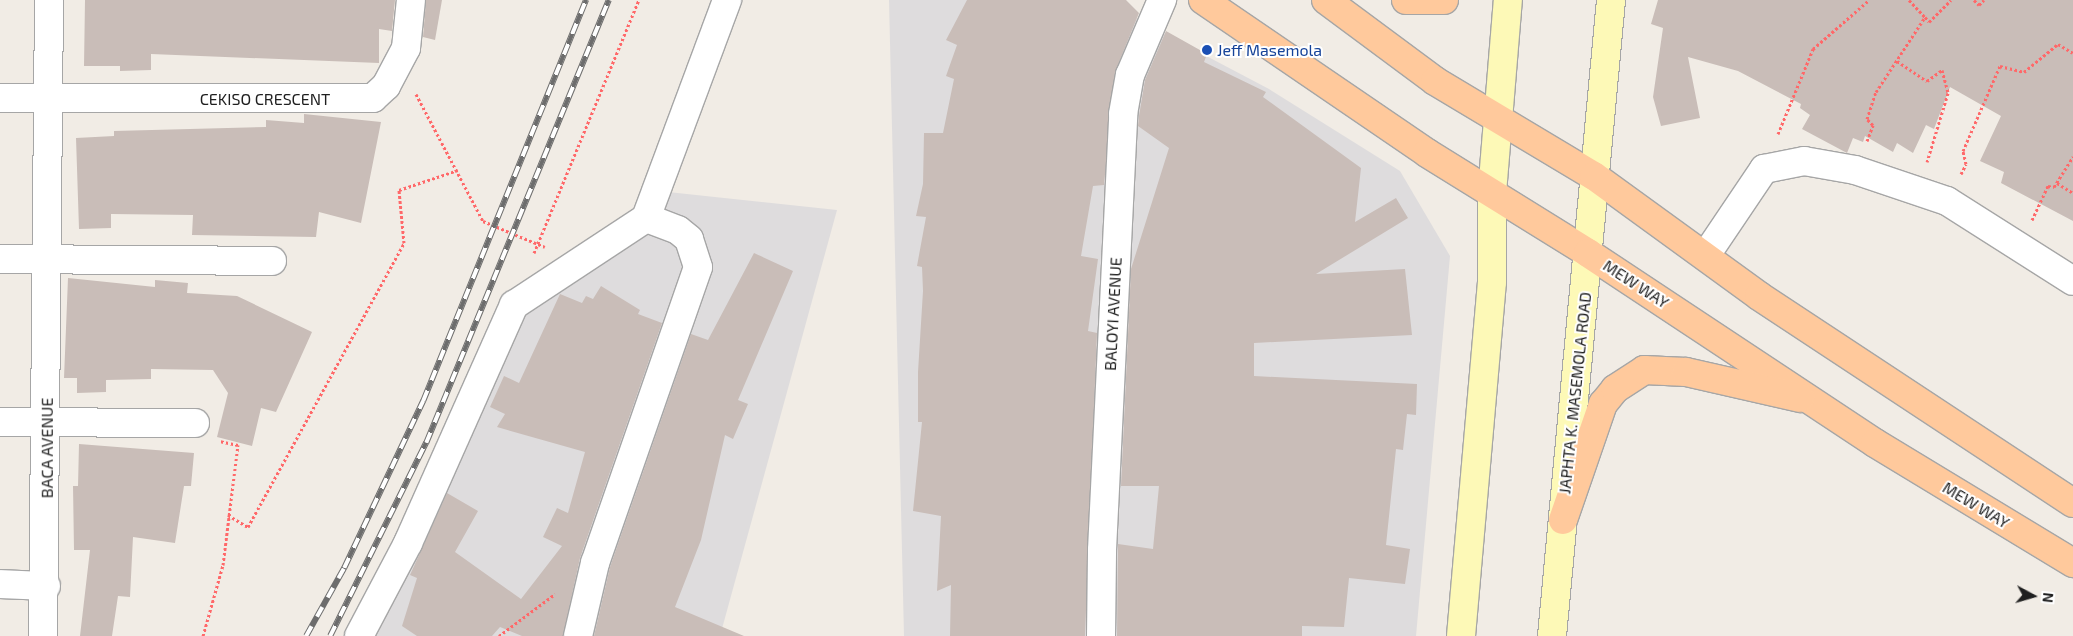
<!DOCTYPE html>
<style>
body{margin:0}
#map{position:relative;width:2073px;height:636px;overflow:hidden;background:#f1ece5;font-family:"Exo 2",sans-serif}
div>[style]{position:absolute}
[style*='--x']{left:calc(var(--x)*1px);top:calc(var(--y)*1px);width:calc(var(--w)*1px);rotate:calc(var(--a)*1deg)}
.residential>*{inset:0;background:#dedcdd}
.building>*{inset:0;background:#c9bdb8}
.path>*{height:3px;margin-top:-1.5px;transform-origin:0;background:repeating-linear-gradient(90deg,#ff6869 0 2.5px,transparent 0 5px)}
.roads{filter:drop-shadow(1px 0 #a6a6a6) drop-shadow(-1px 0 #a6a6a6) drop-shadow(0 1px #a6a6a6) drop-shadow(0 -1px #a6a6a6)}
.minor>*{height:28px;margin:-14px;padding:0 14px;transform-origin:14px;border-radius:14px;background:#fff}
.secondary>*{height:28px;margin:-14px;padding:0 14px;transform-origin:14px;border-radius:14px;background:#fdf9b7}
.primary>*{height:28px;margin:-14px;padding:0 14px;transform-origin:14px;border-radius:14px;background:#ffc99c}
.rail>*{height:5.5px;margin-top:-2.75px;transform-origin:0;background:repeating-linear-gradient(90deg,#fff 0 11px,#6d6d6d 0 22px);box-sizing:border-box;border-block:1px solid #6d6d6d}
.dots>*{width:14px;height:14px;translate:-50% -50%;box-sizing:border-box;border:2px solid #fff;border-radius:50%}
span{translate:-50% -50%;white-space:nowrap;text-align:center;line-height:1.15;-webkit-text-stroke:4px #fff;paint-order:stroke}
.transit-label{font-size:16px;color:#164399}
.left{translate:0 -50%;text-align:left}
.street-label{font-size:16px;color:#1f1f1f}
.north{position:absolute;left:2008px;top:571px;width:50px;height:50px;-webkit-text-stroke:4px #fff;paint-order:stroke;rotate:96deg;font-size:14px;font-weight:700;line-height:20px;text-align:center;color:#1f1f1f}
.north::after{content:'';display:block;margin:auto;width:18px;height:22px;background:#1f1f1f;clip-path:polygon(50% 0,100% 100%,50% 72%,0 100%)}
</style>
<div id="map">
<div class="residential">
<div style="clip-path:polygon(889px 0,1100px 0,1269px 89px,1400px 171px,1450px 256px,1416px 636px,904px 636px)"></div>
<div style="clip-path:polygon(668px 192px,837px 210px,720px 636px,358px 636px,509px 312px)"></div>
</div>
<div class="building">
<div style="clip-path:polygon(85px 0,395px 0,392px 31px,379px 29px,379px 63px,151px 54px,151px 70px,120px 71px,120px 66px,84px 66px)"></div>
<div style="clip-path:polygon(426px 0,442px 0,435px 40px,423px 37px)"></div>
<div style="clip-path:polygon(967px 0,1126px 0,1139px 13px,1115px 72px,1104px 185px,1093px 186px,1081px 256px,1098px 259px,1088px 331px,1097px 333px,1085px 636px,950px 636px,951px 585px,937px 591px,941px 516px,913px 511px,922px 422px,918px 422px,918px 372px,923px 291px,922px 267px,917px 266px,926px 217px,916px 216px,923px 184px,924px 133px,943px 133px,954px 79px,946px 76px,957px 45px,946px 40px)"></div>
<div style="clip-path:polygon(1658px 0,2073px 0,2073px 221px,2001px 183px,2004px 172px,1980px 161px,2001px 116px,1950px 87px,1934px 129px,1926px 125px,1913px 153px,1897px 143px,1893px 152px,1865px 136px,1863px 142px,1853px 138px,1847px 153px,1802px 129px,1810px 115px,1800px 108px,1801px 104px,1738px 71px,1688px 57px,1700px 118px,1661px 126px,1653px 97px,1663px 28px,1651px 24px)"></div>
<div style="clip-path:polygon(1166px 31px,1207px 54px,1204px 62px,1266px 92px,1263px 97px,1361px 168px,1355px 222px,1396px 198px,1408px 218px,1316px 274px,1405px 269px,1412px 335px,1254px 343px,1254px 376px,1417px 384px,1416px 415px,1407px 414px,1403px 450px,1396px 449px,1386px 545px,1410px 549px,1405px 584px,1349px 578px,1344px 627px,1302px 626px,1302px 636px,1117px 636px,1118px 544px,1153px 549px,1159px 486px,1121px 486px,1131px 269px,1169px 148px,1138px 126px,1139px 116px,1145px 80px)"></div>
<div style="clip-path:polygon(304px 114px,381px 122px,361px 223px,319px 212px,316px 237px,192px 235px,193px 215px,111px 214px,111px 228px,79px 229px,76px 138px,114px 136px,114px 131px,266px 127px,266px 120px,304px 123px)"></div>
<div style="clip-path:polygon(754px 253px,793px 271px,738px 400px,748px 404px,733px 439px,725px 435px,701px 540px,675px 607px,744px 636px,594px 636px,610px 567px,691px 334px,708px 340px)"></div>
<div style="clip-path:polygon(68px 278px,155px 287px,155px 280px,188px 283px,187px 293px,237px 296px,312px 332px,276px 412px,261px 408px,252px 446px,217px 437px,228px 393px,213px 370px,151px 369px,151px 379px,106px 380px,106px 392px,77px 393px,77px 378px,64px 378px)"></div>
<div style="clip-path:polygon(601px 286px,640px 310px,638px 314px,662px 323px,580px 558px,563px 636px,522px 636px,500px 627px,492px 636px,417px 636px,402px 626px,417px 578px,410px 575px,447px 493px,478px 511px,455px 552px,521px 599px,562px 546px,543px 537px,557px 508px,568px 513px,585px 452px,497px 427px,505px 414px,490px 407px,504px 376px,519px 383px,560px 294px,582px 303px,586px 296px,593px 299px)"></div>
<div style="clip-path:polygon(79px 444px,194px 453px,191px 486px,184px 486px,175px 543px,133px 537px,130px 597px,118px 596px,112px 636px,80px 636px,90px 550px,74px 550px,73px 486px,78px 486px)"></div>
</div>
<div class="path">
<div style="--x:1909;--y:0;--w:23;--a:47"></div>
<div style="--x:1974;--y:0;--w:7;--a:45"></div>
<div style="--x:1979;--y:5;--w:7;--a:-45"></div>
<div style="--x:1897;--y:61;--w:36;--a:34"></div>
<div style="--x:1927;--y:81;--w:19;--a:-36"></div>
<div style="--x:1942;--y:70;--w:24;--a:75"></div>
<div style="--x:1948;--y:93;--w:72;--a:106.9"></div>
<div style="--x:416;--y:94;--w:144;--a:62.2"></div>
<div style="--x:483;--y:221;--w:67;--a:22.8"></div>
<div style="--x:1778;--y:134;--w:92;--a:-67.6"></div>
<div style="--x:1813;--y:49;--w:74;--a:-41.2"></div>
<div style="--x:1867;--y:141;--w:17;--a:-69"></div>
<div style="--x:1873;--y:125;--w:8;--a:-135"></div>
<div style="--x:1867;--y:119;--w:28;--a:-72"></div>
<div style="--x:1876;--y:92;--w:90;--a:-56.8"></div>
<div style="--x:1925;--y:17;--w:6;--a:51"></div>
<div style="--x:1929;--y:22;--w:31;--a:-45"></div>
<div style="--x:1961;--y:174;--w:11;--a:-63"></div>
<div style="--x:1966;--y:164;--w:13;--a:-103"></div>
<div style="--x:1963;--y:151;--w:93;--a:-66.5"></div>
<div style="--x:2000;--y:66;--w:25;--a:14"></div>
<div style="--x:2024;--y:72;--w:44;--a:-39.5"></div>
<div style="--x:2058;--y:44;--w:17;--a:31"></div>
<div style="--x:2057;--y:183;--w:19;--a:32"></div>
<div style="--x:2032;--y:220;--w:38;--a:-65"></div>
<div style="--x:2048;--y:186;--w:6;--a:9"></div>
<div style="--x:2054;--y:187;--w:36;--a:-58"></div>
<div style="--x:534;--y:253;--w:274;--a:-67.5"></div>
<div style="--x:228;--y:515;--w:23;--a:31"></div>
<div style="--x:248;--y:527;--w:324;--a:-61.2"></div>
<div style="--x:404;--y:243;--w:53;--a:-95.4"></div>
<div style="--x:399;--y:190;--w:62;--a:-18.7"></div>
<div style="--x:203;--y:636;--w:74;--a:-74.3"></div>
<div style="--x:223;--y:565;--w:121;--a:-82.9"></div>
<div style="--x:238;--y:445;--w:19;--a:-168"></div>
<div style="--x:499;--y:636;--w:70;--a:-36.9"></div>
</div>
<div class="roads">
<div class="minor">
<div style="--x:0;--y:98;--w:373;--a:0"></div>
<div style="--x:373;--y:98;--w:18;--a:-43"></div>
<div style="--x:386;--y:86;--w:43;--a:-62.2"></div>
<div style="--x:406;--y:48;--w:48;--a:-84.1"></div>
<div style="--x:1706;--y:255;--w:104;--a:-56"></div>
<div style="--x:1764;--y:169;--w:41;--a:-11.3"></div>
<div style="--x:1804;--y:161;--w:52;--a:10"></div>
<div style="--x:1855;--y:170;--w:97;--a:18.6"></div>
<div style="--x:1947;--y:201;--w:149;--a:32.4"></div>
<div style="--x:0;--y:259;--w:272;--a:0.4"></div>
<div style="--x:0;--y:422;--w:195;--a:0.3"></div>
<div style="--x:0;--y:584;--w:46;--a:2.5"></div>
<div style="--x:43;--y:636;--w:636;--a:-89.46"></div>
<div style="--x:359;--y:636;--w:105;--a:-62.2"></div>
<div style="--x:408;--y:543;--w:261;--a:-66"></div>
<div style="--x:514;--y:305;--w:158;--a:-33.4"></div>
<div style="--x:578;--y:636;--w:75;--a:-76.9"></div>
<div style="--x:595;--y:563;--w:313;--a:-70.8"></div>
<div style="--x:698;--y:267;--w:29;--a:-108"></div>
<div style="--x:689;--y:239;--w:14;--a:-141"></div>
<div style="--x:678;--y:230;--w:34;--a:-159"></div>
<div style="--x:646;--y:218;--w:233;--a:-69.6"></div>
<div style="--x:1101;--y:636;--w:86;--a:-89.3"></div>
<div style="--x:1102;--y:550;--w:437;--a:-87.2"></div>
<div style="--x:1123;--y:114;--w:40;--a:-80"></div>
<div style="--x:1130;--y:75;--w:82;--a:-66.9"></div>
</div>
<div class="secondary">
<div style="--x:1461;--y:636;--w:355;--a:-85"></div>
<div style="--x:1492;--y:282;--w:89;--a:-90"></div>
<div style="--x:1492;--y:193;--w:194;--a:-85.3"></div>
<div style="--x:1552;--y:636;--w:639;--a:-84.7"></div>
</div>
<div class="primary">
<div style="--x:1203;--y:0;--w:271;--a:34.3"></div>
<div style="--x:1427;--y:153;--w:190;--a:31.8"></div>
<div style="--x:1588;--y:253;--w:344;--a:33.5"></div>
<div style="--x:1875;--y:443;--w:232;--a:31.2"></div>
<div style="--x:1326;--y:0;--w:136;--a:36.6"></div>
<div style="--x:1435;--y:81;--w:185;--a:30.9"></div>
<div style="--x:1594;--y:176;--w:204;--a:36"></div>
<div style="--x:1759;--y:296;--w:376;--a:33.4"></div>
<div style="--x:1406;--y:0;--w:38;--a:0"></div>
<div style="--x:1563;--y:520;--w:123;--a:-71"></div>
<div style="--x:1603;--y:404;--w:19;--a:-51"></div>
<div style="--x:1615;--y:389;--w:35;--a:-33"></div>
<div style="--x:1644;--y:370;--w:42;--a:2.7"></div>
<div style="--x:1686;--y:372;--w:117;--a:12.8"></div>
</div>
</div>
<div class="rail">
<div style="--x:306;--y:636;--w:78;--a:-60.8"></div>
<div style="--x:344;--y:568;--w:185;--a:-64.7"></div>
<div style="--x:423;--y:401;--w:433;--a:-67.9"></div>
<div style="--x:330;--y:636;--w:216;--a:-63.6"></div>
<div style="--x:426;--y:443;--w:479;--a:-67.6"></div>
</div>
<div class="dots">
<div style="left:1207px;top:50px;background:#1a4fb4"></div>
</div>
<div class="transit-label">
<span class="left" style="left:1217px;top:50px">Jeff Masemola</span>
</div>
<div class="street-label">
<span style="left:265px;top:99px">CEKISO CRESCENT</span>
<span style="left:1636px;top:284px;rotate:33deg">MEW WAY</span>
<span style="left:1113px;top:314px;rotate:-87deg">BALOYI AVENUE</span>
<span style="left:1575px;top:393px;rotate:-84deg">JAPHTA K. MASEMOLA ROAD</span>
<span style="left:47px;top:448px;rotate:-90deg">BACA AVENUE</span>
<span style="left:1976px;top:505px;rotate:31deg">MEW WAY</span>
</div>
<div class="north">N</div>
</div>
